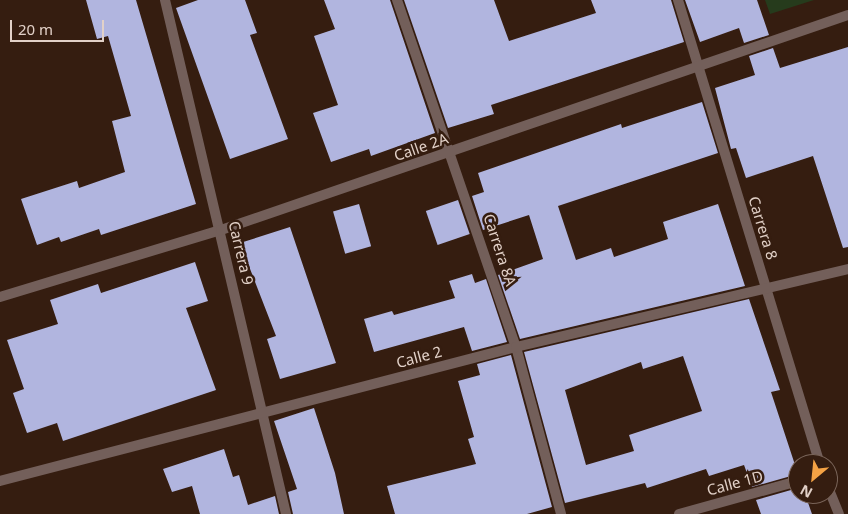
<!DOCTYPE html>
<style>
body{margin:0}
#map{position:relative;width:848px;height:514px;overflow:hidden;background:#351d10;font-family:"Noto Sans",sans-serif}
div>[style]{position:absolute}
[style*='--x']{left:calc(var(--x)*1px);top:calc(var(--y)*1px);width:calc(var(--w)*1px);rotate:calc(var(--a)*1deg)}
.green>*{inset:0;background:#263b1c}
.building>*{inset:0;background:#b1b5df;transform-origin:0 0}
.minor>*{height:10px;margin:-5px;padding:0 5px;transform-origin:5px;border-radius:5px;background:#735f5a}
span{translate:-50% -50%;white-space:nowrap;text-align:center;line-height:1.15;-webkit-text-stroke:5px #351d10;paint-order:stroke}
.street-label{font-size:15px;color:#e2d1c8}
.north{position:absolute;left:788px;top:454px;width:50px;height:50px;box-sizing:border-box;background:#351d10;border:1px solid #7a655a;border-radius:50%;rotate:208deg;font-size:14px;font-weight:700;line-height:20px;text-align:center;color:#e2d1c8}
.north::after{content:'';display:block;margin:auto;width:18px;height:22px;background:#f5a345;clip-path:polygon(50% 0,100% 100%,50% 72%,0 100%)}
.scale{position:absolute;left:10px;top:20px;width:94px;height:22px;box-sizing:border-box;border:2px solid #e2d1c8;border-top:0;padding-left:6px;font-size:15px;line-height:18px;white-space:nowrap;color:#e2d1c8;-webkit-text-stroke:4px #351d10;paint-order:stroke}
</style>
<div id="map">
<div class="green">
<div style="clip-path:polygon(765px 0,814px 0,770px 14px)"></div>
</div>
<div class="building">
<div style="clip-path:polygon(86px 0,136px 0,196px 204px,101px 235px,99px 229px,61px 242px,59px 237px,37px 245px,21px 199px,77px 181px,79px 188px,125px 172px,112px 121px,131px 116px,108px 36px,97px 39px)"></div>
<div style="clip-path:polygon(198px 0,245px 0,257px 33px,250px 35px,288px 139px,230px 159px,176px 8px)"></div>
<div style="clip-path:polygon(324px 0,390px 0,435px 133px,371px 156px,369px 149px,331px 162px,313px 113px,338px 105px,314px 36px,335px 29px)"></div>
<div style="clip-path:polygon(404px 0,494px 0,509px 41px,596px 13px,591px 0,671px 0,684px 42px,491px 105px,494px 114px,448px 128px)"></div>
<div style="clip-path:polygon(685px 0,757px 0,769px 35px,744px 43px,739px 28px,700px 42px)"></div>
<div style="clip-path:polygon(848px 47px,848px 247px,843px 248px,813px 156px,746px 178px,736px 148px,731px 149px,715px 88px,755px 75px,749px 56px,773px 48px,780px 68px)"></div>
<div style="clip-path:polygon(702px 102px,718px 153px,558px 206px,576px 260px,611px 248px,614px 257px,668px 239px,663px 222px,718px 204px,745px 286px,520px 339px,498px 275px,543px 259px,529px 215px,483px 230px,472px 196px,484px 192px,478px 173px,621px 124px,622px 128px)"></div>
<div style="left:458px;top:200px;width:36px;height:34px;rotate:71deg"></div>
<div style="left:359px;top:204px;width:44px;height:27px;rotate:74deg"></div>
<div style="clip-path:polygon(290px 227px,336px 363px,280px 379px,267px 339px,276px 336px,240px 243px)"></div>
<div style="clip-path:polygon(195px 262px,208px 301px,186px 308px,216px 390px,63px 441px,57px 423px,27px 433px,13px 393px,24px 389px,7px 340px,58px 324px,50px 300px,98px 284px,101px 293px)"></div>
<div style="clip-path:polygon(472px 274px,475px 283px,486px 279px,507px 342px,472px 351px,464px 327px,374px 352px,364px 319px,392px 311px,394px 315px,455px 298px,449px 281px)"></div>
<div style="clip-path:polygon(evenodd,749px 299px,780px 390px,771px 392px,798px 474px,752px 487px,744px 465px,709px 476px,706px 469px,647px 488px,645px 483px,565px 503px,524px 352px,749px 299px,683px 356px,702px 411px,629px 435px,634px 451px,586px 465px,565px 390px,641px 362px,643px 369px,683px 356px)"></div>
<div style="clip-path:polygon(511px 355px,552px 507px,527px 514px,395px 514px,387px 486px,476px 464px,468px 439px,474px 437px,458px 381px,480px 375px,477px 364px)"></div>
<div style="clip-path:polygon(314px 408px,335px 473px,344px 514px,293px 514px,288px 492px,297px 489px,274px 421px)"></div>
<div style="clip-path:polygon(224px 449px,233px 477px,239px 475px,248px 505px,275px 496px,279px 514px,200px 514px,192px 486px,172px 492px,163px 469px)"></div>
<div style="clip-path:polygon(798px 488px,798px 494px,805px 494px,812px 514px,761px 514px,756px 500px)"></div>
</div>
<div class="minor">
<div style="--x:165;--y:0;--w:528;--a:76.75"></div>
<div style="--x:397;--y:0;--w:367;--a:71.1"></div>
<div style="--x:516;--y:347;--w:173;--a:74.9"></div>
<div style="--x:678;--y:0;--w:485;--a:73"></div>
<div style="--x:0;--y:297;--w:231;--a:-16.9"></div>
<div style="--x:221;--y:230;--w:663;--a:-18.93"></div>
<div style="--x:0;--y:481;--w:533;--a:-14.56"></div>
<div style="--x:516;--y:347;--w:341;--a:-13.2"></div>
<div style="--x:828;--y:487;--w:29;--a:68"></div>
<div style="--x:679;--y:514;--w:123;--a:-15.5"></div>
</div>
<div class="street-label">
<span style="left:421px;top:147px;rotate:-19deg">Calle 2A</span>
<span style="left:763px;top:228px;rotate:73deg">Carrera 8</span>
<span style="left:500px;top:250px;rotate:72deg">Carrera 8A</span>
<span style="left:241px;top:253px;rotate:77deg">Carrera 9</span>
<span style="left:419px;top:357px;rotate:-15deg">Calle 2</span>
<span style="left:735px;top:483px;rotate:-15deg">Calle 1D</span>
</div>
<div class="north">N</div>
<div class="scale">20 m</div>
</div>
